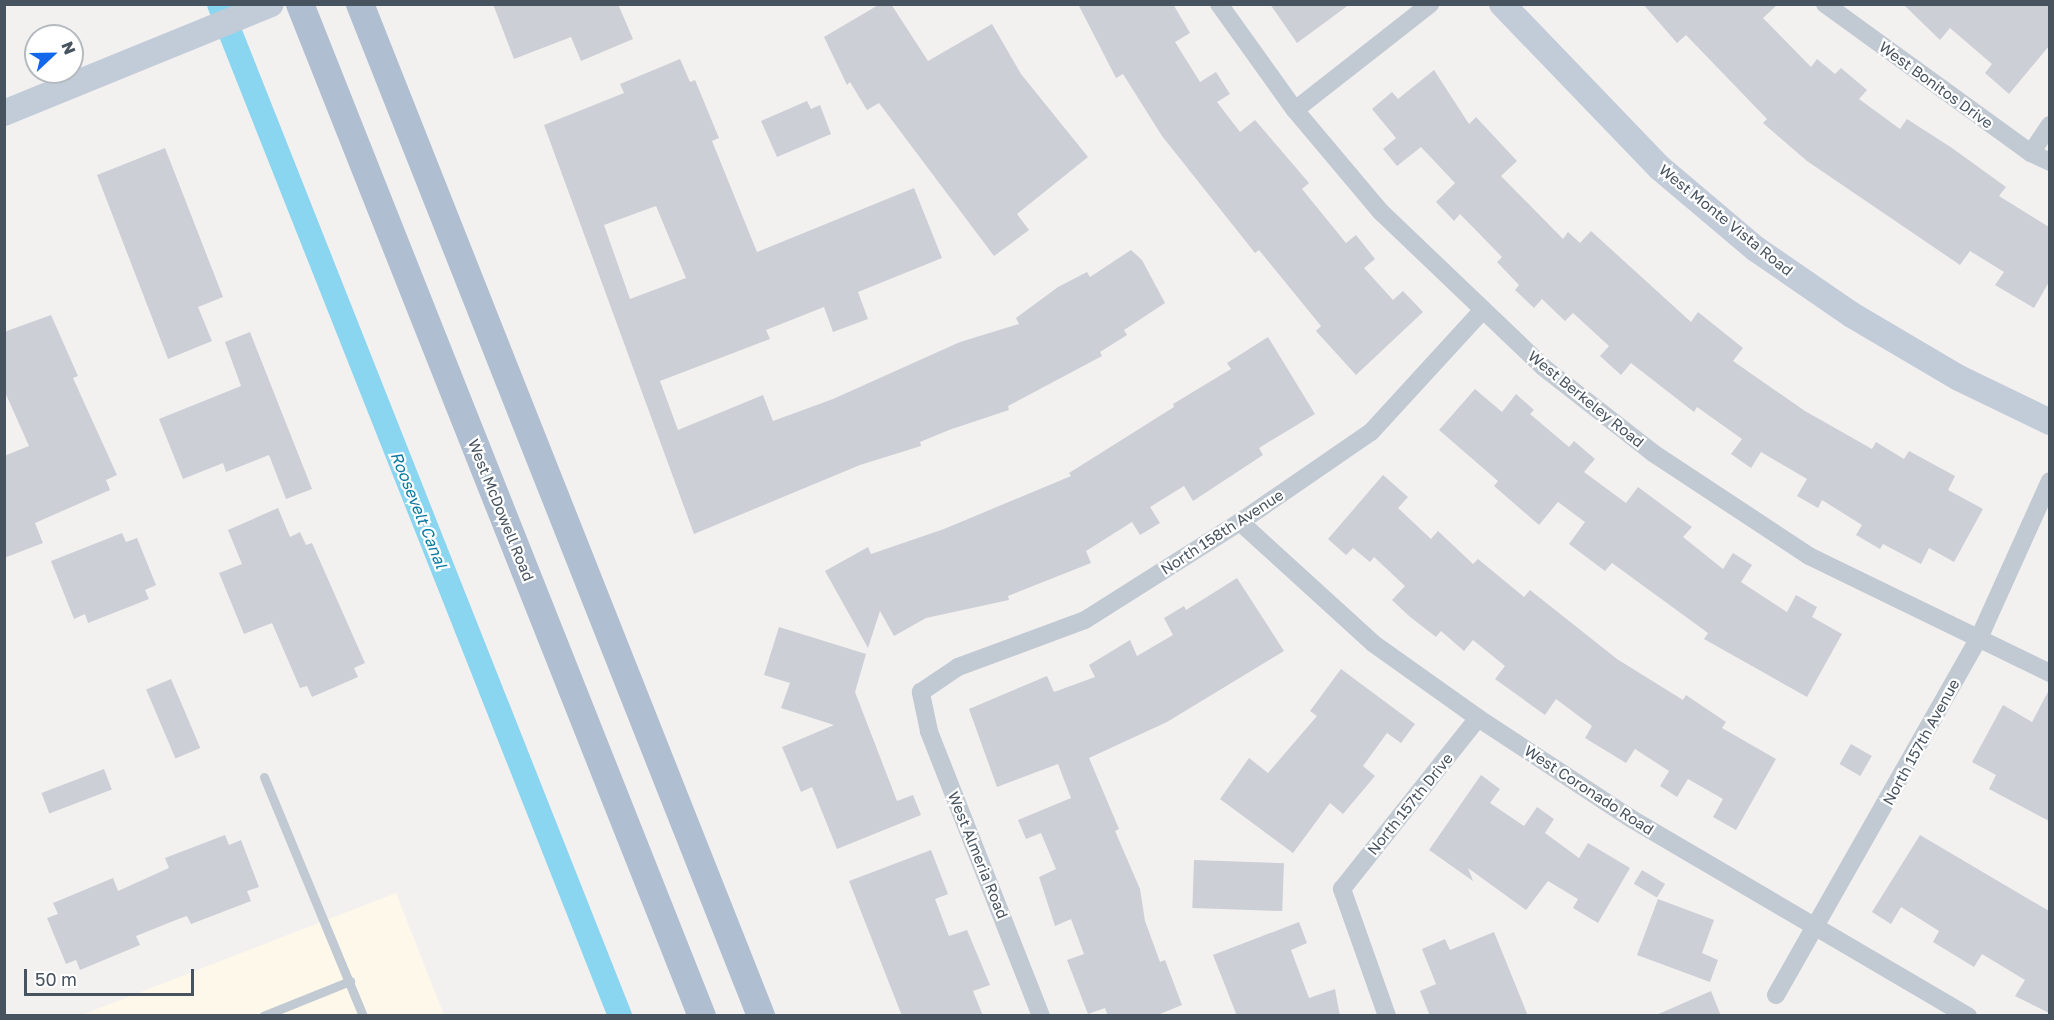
<!DOCTYPE html>
<style>
body{margin:0}
#map{position:relative;width:2054px;height:1020px;overflow:hidden;background:#f3f0f0;font-family:"Golos Text",sans-serif}
div>[style]{position:absolute}
[style*='--x']{left:calc(var(--x)*1px);top:calc(var(--y)*1px);width:calc(var(--w)*1px);rotate:calc(var(--a)*1deg)}
.commercial>*{inset:0;background:#fdf8ea}
.canal>*{height:24px;margin:-12px;padding:0 12px;transform-origin:12px;border-radius:12px;background:#8ad5ef}
.building>*{inset:0;background:#cccfd5;transform-origin:0 0}
.lane>*{height:9px;margin:-4.5px;padding:0 4.5px;transform-origin:4.5px;border-radius:4.5px;background:#c1cad2}
.street>*{height:18px;margin:-9px;padding:0 9px;transform-origin:9px;border-radius:9px;background:#c1cad2}
.secondary>*{height:26px;margin:-13px;padding:0 13px;transform-origin:13px;border-radius:13px;background:#c2ccd9}
.primary>*{height:28px;margin:-14px;padding:0 14px;transform-origin:14px;border-radius:14px;background:#afbed0}
span{translate:-50% -50%;white-space:nowrap;text-align:center;line-height:1.15;-webkit-text-stroke:4.5px #fff;paint-order:stroke}
.street-label{font-size:15px;color:#47535f}
.water-label{font-size:16px;color:#097aa1;font-style:italic}
.frame{position:absolute;inset:0;border:6px solid #47535f;pointer-events:none}
.north{position:absolute;left:24px;top:24px;width:60px;height:60px;box-sizing:border-box;background:#fff;border:2px solid #b5babf;border-radius:50%;rotate:68deg;font-size:16px;font-weight:700;line-height:24px;text-align:center;color:#47535f}
.north::after{content:'';display:block;margin:auto;width:21px;height:27px;background:#1367ea;clip-path:polygon(50% 0,100% 100%,50% 72%,0 100%)}
.scale{position:absolute;left:24px;top:969px;width:170px;height:27px;box-sizing:border-box;border:3px solid #47535f;border-top:0;padding-left:8px;font-size:18px;line-height:21px;white-space:nowrap;color:#47535f;-webkit-text-stroke:4px #fff;paint-order:stroke}
</style>
<div id="map">
<div class="commercial">
<div style="clip-path:polygon(396px 893px,444px 1015px,79px 1016px)"></div>
</div>
<div class="canal">
<div style="--x:219;--y:4;--w:1089;--a:68.38"></div>
</div>
<div class="building">
<div style="clip-path:polygon(493px 4px,618px 4px,633px 39px,581px 61px,571px 37px,514px 59px)"></div>
<div style="clip-path:polygon(880px 4px,891px 4px,928px 61px,992px 24px,1021px 74px,1088px 157px,1017px 214px,1029px 230px,994px 256px,879px 103px,867px 110px,850px 82px,847px 85px,824px 37px)"></div>
<div style="clip-path:polygon(1078px 4px,1173px 4px,1190px 33px,1175px 42px,1200px 82px,1216px 72px,1230px 94px,1217px 102px,1240px 132px,1255px 120px,1309px 183px,1302px 189px,1346px 243px,1356px 235px,1375px 259px,1364px 268px,1393px 300px,1403px 291px,1423px 312px,1356px 375px,1316px 331px,1321px 326px,1259px 250px,1255px 253px,1162px 136px,1123px 74px,1116px 78px)"></div>
<div style="clip-path:polygon(1270px 4px,1350px 4px,1297px 43px)"></div>
<div style="clip-path:polygon(1643px 4px,1778px 4px,1763px 18px,1811px 67px,1817px 59px,1835px 74px,1841px 68px,1867px 90px,1859px 99px,1900px 129px,1907px 119px,1952px 148px,2006px 187px,1999px 196px,2049px 227px,2049px 282px,2034px 308px,1995px 285px,2004px 272px,1970px 251px,1960px 265px,1807px 161px,1763px 123px,1767px 119px,1686px 35px,1677px 43px)"></div>
<div style="clip-path:polygon(1903px 4px,2049px 4px,2049px 46px,2009px 94px,1985px 73px,1992px 64px,1950px 28px,1940px 40px)"></div>
<div style="clip-path:polygon(evenodd,680px 59px,690px 82px,695px 80px,719px 138px,712px 141px,757px 252px,914px 188px,942px 258px,858px 292px,868px 319px,833px 332px,824px 307px,766px 330px,770px 339px,660px 381px,678px 430px,763px 395px,773px 421px,833px 399px,960px 342px,1019px 324px,1016px 318px,1058px 287px,1087px 272px,1090px 277px,1131px 250px,1142px 260px,1165px 303px,1124px 330px,1127px 335px,1100px 352px,1102px 356px,1008px 406px,1009px 410px,949px 430px,920px 442px,921px 446px,860px 465px,694px 534px,544px 125px,624px 93px,620px 84px,680px 59px,656px 206px,686px 278px,630px 299px,604px 225px,656px 206px)"></div>
<div style="clip-path:polygon(1434px 70px,1469px 124px,1476px 117px,1517px 161px,1501px 176px,1563px 239px,1568px 232px,1580px 243px,1591px 231px,1691px 322px,1698px 312px,1743px 348px,1733px 361px,1805px 411px,1872px 449px,1876px 442px,1904px 459px,1909px 451px,1955px 476px,1948px 490px,1983px 509px,1954px 562px,1929px 548px,1921px 564px,1883px 544px,1880px 549px,1856px 535px,1862px 525px,1822px 500px,1818px 508px,1797px 496px,1807px 479px,1761px 452px,1751px 468px,1731px 454px,1742px 439px,1697px 407px,1694px 412px,1631px 363px,1621px 375px,1600px 356px,1609px 346px,1573px 313px,1565px 321px,1542px 299px,1534px 308px,1515px 290px,1519px 285px,1497px 262px,1502px 257px,1460px 214px,1454px 221px,1436px 202px,1455px 183px,1421px 147px,1397px 166px,1383px 149px,1396px 138px,1372px 109px,1392px 92px,1398px 99px)"></div>
<div style="clip-path:polygon(807px 101px,811px 109px,820px 105px,831px 134px,777px 157px,761px 121px)"></div>
<div style="clip-path:polygon(165px 148px,223px 297px,198px 307px,212px 341px,168px 359px,97px 175px)"></div>
<div style="clip-path:polygon(51px 315px,78px 376px,73px 378px,117px 475px,106px 480px,110px 490px,35px 523px,43px 543px,4px 558px,4px 456px,29px 446px,4px 390px,4px 332px)"></div>
<div style="clip-path:polygon(250px 332px,312px 489px,286px 499px,269px 455px,226px 472px,223px 463px,183px 479px,159px 419px,241px 386px,225px 342px)"></div>
<div style="clip-path:polygon(1268px 337px,1315px 414px,1259px 448px,1263px 455px,1193px 501px,1184px 486px,1150px 507px,1160px 523px,1140px 535px,1132px 522px,1086px 551px,1091px 563px,1008px 596px,1009px 600px,926px 618px,894px 636px,880px 611px,868px 648px,825px 571px,868px 547px,871px 554px,944px 529px,1071px 476px,1069px 473px,1174px 407px,1173px 404px,1231px 369px,1227px 363px)"></div>
<div style="clip-path:polygon(1475px 389px,1502px 412px,1516px 394px,1534px 410px,1530px 414px,1569px 447px,1574px 441px,1595px 459px,1584px 472px,1626px 503px,1638px 487px,1692px 527px,1683px 537px,1723px 569px,1733px 553px,1752px 565px,1741px 582px,1787px 612px,1796px 595px,1817px 607px,1812px 617px,1842px 634px,1807px 697px,1704px 639px,1708px 633px,1612px 563px,1605px 571px,1569px 544px,1585px 522px,1558px 502px,1539px 525px,1494px 486px,1498px 481px,1439px 430px)"></div>
<div style="clip-path:polygon(1383px 475px,1408px 497px,1398px 508px,1431px 539px,1438px 531px,1473px 564px,1478px 559px,1524px 597px,1530px 590px,1617px 659px,1683px 700px,1686px 695px,1726px 722px,1722px 728px,1776px 759px,1736px 830px,1713px 817px,1723px 799px,1688px 779px,1677px 797px,1660px 786px,1669px 771px,1635px 749px,1626px 763px,1585px 738px,1592px 726px,1556px 699px,1545px 715px,1495px 679px,1505px 666px,1473px 640px,1464px 651px,1441px 631px,1436px 637px,1409px 616px,1392px 600px,1405px 586px,1374px 557px,1370px 562px,1353px 548px,1346px 555px,1328px 539px)"></div>
<div style="clip-path:polygon(278px 508px,290px 537px,300px 532px,306px 545px,312px 543px,365px 663px,354px 668px,358px 677px,312px 697px,307px 686px,300px 688px,272px 623px,244px 634px,219px 573px,242px 564px,228px 530px)"></div>
<div style="clip-path:polygon(122px 533px,126px 542px,137px 538px,156px 585px,145px 590px,149px 599px,88px 623px,85px 614px,74px 619px,51px 561px)"></div>
<div style="clip-path:polygon(1237px 578px,1284px 651px,1167px 722px,1089px 758px,1119px 829px,1115px 831px,1140px 889px,1145px 921px,1160px 962px,1165px 960px,1182px 1005px,1155px 1016px,1108px 1016px,1105px 1008px,1088px 1014px,1067px 960px,1084px 954px,1071px 919px,1055px 926px,1039px 877px,1056px 869px,1041px 833px,1026px 839px,1018px 820px,1071px 798px,1058px 764px,997px 787px,969px 709px,1047px 676px,1054px 692px,1095px 677px,1089px 665px,1130px 640px,1137px 656px,1173px 635px,1164px 618px,1184px 606px,1186px 610px)"></div>
<div style="clip-path:polygon(779px 627px,866px 654px,855px 692px,897px 801px,913px 795px,921px 815px,837px 849px,812px 787px,801px 792px,782px 747px,834px 725px,781px 708px,790px 683px,764px 675px)"></div>
<div style="clip-path:polygon(1341px 669px,1415px 724px,1401px 743px,1387px 733px,1363px 766px,1375px 776px,1343px 814px,1330px 803px,1293px 853px,1220px 799px,1249px 758px,1268px 773px,1317px 716px,1310px 711px)"></div>
<div style="left:171px;top:679px;width:75px;height:27px;rotate:67deg"></div>
<div style="clip-path:polygon(2049px 690px,2049px 821px,1989px 789px,1996px 775px,1972px 762px,2003px 705px,2032px 722px)"></div>
<div style="left:1851px;top:744px;width:24px;height:23px;rotate:30deg"></div>
<div style="left:104px;top:769px;width:22px;height:67px;rotate:69deg"></div>
<div style="clip-path:polygon(1481px 775px,1500px 789px,1490px 803px,1524px 826px,1537px 807px,1554px 819px,1545px 833px,1579px 858px,1588px 843px,1630px 868px,1598px 923px,1573px 908px,1578px 899px,1548px 881px,1526px 910px,1468px 868px,1473px 881px,1429px 850px)"></div>
<div style="clip-path:polygon(225px 835px,229px 845px,241px 840px,259px 887px,247px 891px,251px 901px,191px 924px,187px 916px,176px 920px,136px 936px,140px 945px,80px 970px,76px 960px,66px 964px,47px 918px,58px 914px,53px 903px,113px 878px,118px 891px,169px 868px,165px 858px)"></div>
<div style="clip-path:polygon(1920px 835px,2049px 911px,2049px 1013px,2015px 996px,2025px 980px,1982px 954px,1974px 967px,1933px 942px,1939px 931px,1901px 907px,1891px 924px,1872px 912px)"></div>
<div style="clip-path:polygon(931px 850px,948px 894px,935px 899px,949px 936px,967px 930px,990px 985px,973px 991px,983px 1016px,902px 1016px,849px 881px)"></div>
<div style="left:1194px;top:860px;width:90px;height:48px;rotate:2deg"></div>
<div style="left:1642px;top:870px;width:27px;height:16px;rotate:31deg"></div>
<div style="clip-path:polygon(1658px 899px,1714px 920px,1702px 953px,1718px 960px,1710px 982px,1637px 955px)"></div>
<div style="clip-path:polygon(1299px 922px,1307px 943px,1291px 950px,1309px 998px,1335px 989px,1340px 1016px,1237px 1016px,1213px 955px)"></div>
<div style="clip-path:polygon(1494px 932px,1528px 1016px,1430px 1016px,1420px 991px,1436px 984px,1422px 949px,1445px 939px,1450px 950px)"></div>
<div style="clip-path:polygon(1711px 991px,1721px 1016px,1654px 1016px)"></div>
</div>
<div class="lane">
<div style="--x:264;--y:777;--w:259;--a:67.5"></div>
<div style="--x:263;--y:1016;--w:94;--a:-21.9"></div>
</div>
<div class="street">
<div style="--x:1219;--y:4;--w:130;--a:54.4"></div>
<div style="--x:1295;--y:110;--w:133;--a:49.9"></div>
<div style="--x:1381;--y:212;--w:224;--a:43.7"></div>
<div style="--x:1543;--y:367;--w:140;--a:38"></div>
<div style="--x:1653;--y:453;--w:187;--a:33.4"></div>
<div style="--x:1809;--y:556;--w:268;--a:25.9"></div>
<div style="--x:1825;--y:4;--w:254;--a:35.9"></div>
<div style="--x:2031;--y:153;--w:21;--a:25"></div>
<div style="--x:1295;--y:110;--w:172;--a:-38.1"></div>
<div style="--x:2031;--y:153;--w:34;--a:-56"></div>
<div style="--x:1240;--y:522;--w:181;--a:42.3"></div>
<div style="--x:1374;--y:644;--w:128;--a:35.4"></div>
<div style="--x:1478;--y:718;--w:182;--a:33.3"></div>
<div style="--x:1630;--y:818;--w:392;--a:30.4"></div>
<div style="--x:1776;--y:995;--w:411;--a:-60.4"></div>
<div style="--x:1979;--y:638;--w:172;--a:-65.7"></div>
<div style="--x:1041;--y:1016;--w:306;--a:-111.5"></div>
<div style="--x:929;--y:731;--w:40;--a:-102"></div>
<div style="--x:921;--y:692;--w:45;--a:-34"></div>
<div style="--x:958;--y:667;--w:135;--a:-20.3"></div>
<div style="--x:1085;--y:620;--w:183;--a:-32.3"></div>
<div style="--x:1240;--y:522;--w:159;--a:-34.5"></div>
<div style="--x:1371;--y:432;--w:163;--a:-47.5"></div>
<div style="--x:1387;--y:1016;--w:135;--a:-109.5"></div>
<div style="--x:1342;--y:889;--w:218;--a:-51.5"></div>
</div>
<div class="secondary">
<div style="--x:1502;--y:4;--w:228;--a:46.1"></div>
<div style="--x:1660;--y:168;--w:126;--a:40.2"></div>
<div style="--x:1756;--y:249;--w:116;--a:34.5"></div>
<div style="--x:1852;--y:315;--w:124;--a:30.5"></div>
<div style="--x:1959;--y:378;--w:101;--a:25.8"></div>
<div style="--x:4;--y:113;--w:288;--a:-22.2"></div>
</div>
<div class="primary">
<div style="--x:300;--y:4;--w:1089;--a:68.34"></div>
<div style="--x:360;--y:4;--w:1089;--a:68.38"></div>
</div>
<div class="street-label">
<span style="left:1936px;top:85px;rotate:36deg">West Bonitos Drive</span>
<span style="left:1726px;top:220px;rotate:39deg">West Monte Vista Road</span>
<span style="left:1586px;top:399px;rotate:39deg">West Berkeley Road</span>
<span style="left:501px;top:510px;rotate:68deg">West McDowell Road</span>
<span style="left:1222px;top:532px;rotate:-33deg">North 158th Avenue</span>
<span style="left:1921px;top:742px;rotate:-61deg">North 157th Avenue</span>
<span style="left:1589px;top:790px;rotate:33deg">West Coronado Road</span>
<span style="left:1410px;top:804px;rotate:-51deg">North 157th Drive</span>
<span style="left:978px;top:855px;rotate:68deg">West Almeria Road</span>
</div>
<div class="water-label">
<span style="left:419px;top:510px;rotate:68deg">Roosevelt Canal</span>
</div>
<div class="frame"></div>
<div class="north">N</div>
<div class="scale">50 m</div>
</div>
